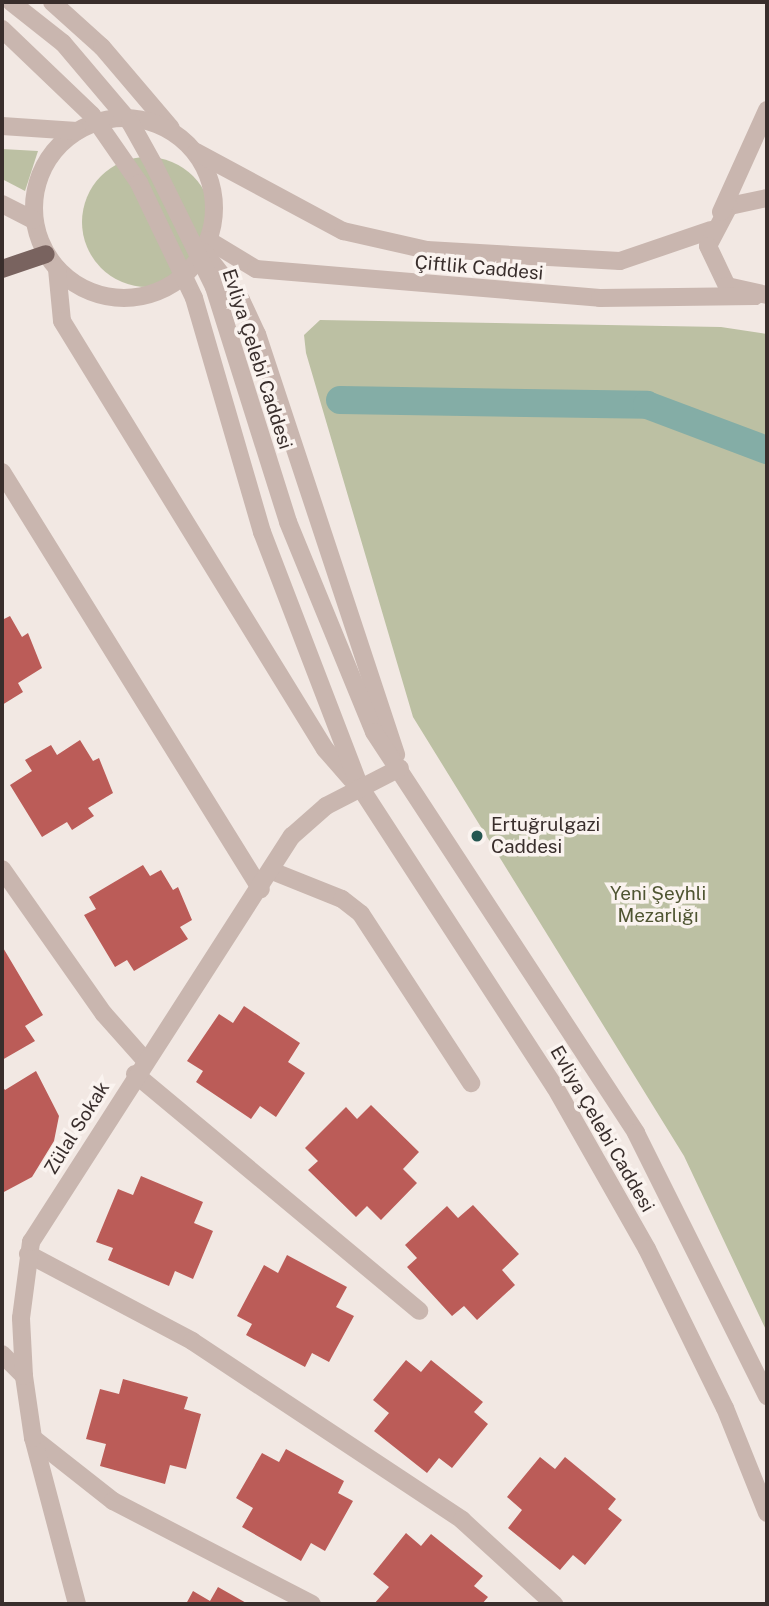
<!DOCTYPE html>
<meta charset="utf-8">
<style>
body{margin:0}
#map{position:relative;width:769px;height:1606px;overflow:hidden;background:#f2e8e3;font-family:"Public Sans",sans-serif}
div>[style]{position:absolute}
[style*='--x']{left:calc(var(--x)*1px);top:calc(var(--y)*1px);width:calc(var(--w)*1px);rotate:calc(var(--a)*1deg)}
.green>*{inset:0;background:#bcc0a3}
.round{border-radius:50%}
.canal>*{height:28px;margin:-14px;padding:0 14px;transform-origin:14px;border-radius:14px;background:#84ada6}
.building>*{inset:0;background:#bb5c58}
.minor>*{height:18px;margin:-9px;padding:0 9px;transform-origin:9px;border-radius:9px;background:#c9b6af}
.minor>.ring{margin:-9px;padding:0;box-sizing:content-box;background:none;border:18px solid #c9b6af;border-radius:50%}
.major>*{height:18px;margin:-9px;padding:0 9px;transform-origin:9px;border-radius:9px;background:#79635f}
.minor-bridge>*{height:18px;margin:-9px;padding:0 9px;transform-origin:9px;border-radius:9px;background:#c9b6af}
.dots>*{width:19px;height:19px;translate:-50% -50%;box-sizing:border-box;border:4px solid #faf3ef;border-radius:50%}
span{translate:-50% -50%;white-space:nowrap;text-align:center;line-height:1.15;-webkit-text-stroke:7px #faf3ef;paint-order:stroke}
.street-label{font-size:19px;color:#392e2c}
.poi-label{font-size:19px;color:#392e2c}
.left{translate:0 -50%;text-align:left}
.park-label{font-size:19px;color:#4f5532}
.frame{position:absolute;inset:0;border:4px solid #392e2c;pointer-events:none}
</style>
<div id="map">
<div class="green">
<div style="clip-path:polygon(2px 149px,38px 151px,25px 191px,2px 179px)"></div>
<div class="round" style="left:82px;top:157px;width:130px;height:130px"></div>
<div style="clip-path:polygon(320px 320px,721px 327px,767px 334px,767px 1332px,684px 1156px,413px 717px,306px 353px,304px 335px)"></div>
</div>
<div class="canal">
<div style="--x:340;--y:400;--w:307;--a:0.9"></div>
<div style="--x:647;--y:405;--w:128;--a:20.6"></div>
</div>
<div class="building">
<div style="clip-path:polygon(10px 616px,22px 637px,28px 633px,42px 668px,18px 683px,23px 692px,2px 705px,2px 620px)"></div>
<div style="clip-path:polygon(80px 740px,93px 761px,99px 758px,113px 793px,88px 808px,94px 816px,72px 830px,67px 822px,42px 837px,10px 785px,32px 771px,25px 760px,51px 745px,57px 755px)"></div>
<div style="clip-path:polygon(143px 865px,150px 876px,161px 870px,173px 890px,178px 887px,192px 920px,180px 927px,188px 939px,134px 971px,127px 960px,115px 967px,84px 915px,96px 909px,89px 897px)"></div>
<div style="clip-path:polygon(2px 946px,43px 1015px,25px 1026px,35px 1041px,2px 1060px)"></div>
<div style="clip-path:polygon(244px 1006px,300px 1043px,288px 1062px,305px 1073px,276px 1117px,260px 1106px,251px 1119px,196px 1082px,203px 1071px,187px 1061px,219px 1014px,233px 1023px)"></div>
<div style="clip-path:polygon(36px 1071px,59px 1116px,54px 1141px,32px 1177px,2px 1193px,2px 1086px,5px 1090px)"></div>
<div style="clip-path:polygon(371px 1105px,419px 1152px,403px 1169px,417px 1183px,381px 1220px,367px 1206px,356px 1217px,308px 1170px,318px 1161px,305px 1148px,346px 1107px,357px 1119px)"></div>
<div style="clip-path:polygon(141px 1176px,203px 1202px,194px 1223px,213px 1231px,193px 1279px,175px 1271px,169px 1286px,108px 1260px,113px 1248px,96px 1242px,118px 1189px,133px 1195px)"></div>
<div style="clip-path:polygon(473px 1205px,519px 1254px,502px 1270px,515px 1285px,477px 1320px,464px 1306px,452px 1316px,407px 1267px,417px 1258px,405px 1245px,447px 1206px,458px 1218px)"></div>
<div style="clip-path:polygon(287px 1255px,347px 1287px,336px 1307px,354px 1316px,329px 1362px,312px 1353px,305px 1367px,246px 1335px,252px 1324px,237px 1316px,264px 1265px,278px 1273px)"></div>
<div style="clip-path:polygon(406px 1360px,421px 1372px,431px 1360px,483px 1402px,474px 1412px,488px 1424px,452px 1468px,439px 1458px,427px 1473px,374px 1431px,389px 1413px,373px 1400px)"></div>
<div style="clip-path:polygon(123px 1379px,188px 1397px,184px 1409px,201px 1414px,186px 1469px,170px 1465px,165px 1484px,100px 1466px,106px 1444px,86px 1439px,100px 1389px,119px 1394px)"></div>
<div style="clip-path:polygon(286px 1449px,344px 1481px,338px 1493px,353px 1501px,325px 1551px,311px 1543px,301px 1561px,242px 1527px,253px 1508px,236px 1498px,262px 1453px,279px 1462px)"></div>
<div style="clip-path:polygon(540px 1457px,555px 1469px,565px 1457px,616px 1499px,608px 1509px,622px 1520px,585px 1565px,573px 1555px,560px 1570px,508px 1528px,522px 1510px,507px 1497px)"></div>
<div style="clip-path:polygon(406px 1533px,421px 1546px,431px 1534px,483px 1576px,474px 1586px,488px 1597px,482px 1604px,374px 1604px,389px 1587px,373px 1574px)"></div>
<div style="clip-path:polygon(218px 1587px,248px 1604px,186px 1604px,193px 1591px,210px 1601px)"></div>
</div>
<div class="minor">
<div style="--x:52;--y:2;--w:67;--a:42"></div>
<div style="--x:102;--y:47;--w:106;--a:49.6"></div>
<div class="ring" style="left:34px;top:118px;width:162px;height:162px"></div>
<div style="--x:2;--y:126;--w:75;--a:3.8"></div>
<div style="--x:196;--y:152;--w:167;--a:28.3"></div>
<div style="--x:343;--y:231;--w:86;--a:12.7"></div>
<div style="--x:427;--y:250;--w:193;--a:3.3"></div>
<div style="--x:620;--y:261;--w:96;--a:-18.8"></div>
<div style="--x:767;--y:198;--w:39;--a:168"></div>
<div style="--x:729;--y:206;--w:45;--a:117.7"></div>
<div style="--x:708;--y:246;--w:44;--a:64.6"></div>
<div style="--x:727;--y:286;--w:41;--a:12.7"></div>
<div style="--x:2;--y:204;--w:35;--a:27"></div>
<div style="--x:721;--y:212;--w:112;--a:-65.7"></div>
<div style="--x:208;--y:240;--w:56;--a:31.1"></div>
<div style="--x:256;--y:269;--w:345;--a:4.8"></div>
<div style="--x:600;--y:298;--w:155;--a:-0.7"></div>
<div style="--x:204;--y:252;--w:61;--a:52.4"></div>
<div style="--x:241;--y:300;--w:38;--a:65"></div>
<div style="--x:257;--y:334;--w:443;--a:71.7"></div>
<div style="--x:57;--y:269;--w:52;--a:84.5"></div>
<div style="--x:62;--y:321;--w:502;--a:58.43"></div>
<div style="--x:325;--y:749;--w:40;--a:49"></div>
<div style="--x:2;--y:472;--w:491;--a:58.2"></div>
<div style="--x:288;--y:522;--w:227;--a:67.7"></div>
<div style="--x:374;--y:732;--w:479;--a:56.8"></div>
<div style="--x:636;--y:1133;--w:294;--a:63.5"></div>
<div style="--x:262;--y:532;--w:273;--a:69"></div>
<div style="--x:360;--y:787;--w:358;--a:57"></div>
<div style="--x:555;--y:1087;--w:186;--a:60.4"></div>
<div style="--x:647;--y:1249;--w:177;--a:63.9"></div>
<div style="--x:725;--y:1408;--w:113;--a:68.2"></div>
<div style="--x:2;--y:869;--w:177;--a:54.9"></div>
<div style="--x:104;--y:1014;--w:60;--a:48.4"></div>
<div style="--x:272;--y:871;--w:75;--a:21.8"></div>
<div style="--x:342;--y:899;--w:24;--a:38"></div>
<div style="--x:361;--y:914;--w:202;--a:56.9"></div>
<div style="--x:135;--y:1074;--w:370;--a:39.8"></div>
<div style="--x:28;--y:1254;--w:186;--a:27.9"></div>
<div style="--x:192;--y:1341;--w:324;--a:33.5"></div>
<div style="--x:462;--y:1520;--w:125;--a:42.4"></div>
<div style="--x:2;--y:1354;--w:31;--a:45"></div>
<div style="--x:33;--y:1438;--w:102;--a:38.2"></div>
<div style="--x:113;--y:1501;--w:224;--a:27.4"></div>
<div style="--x:77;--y:1604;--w:172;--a:-104.8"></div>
<div style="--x:33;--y:1438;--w:63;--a:-98.3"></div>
<div style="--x:24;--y:1376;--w:58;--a:-93"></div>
<div style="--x:21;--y:1318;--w:77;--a:-82.5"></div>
<div style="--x:31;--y:1242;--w:483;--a:-57.3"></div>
<div style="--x:292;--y:836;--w:45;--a:-41.4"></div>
<div style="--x:326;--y:806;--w:83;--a:-27.2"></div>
</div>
<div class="major">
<div style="--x:2;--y:269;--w:46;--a:-18.8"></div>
</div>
<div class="minor-bridge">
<div style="--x:11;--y:2;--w:66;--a:38.3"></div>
<div style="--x:63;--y:43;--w:104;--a:49.7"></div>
<div style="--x:130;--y:122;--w:49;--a:60.8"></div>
<div style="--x:154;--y:165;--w:136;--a:63.8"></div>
<div style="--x:214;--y:287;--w:246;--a:72.5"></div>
<div style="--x:2;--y:29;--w:124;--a:43.7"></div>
<div style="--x:92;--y:115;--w:83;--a:55.3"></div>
<div style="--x:139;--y:183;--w:127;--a:64.4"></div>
<div style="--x:194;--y:298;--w:244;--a:73.8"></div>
</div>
<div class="dots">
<div style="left:477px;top:836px;background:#255751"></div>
</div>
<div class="street-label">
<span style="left:479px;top:268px;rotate:5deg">Çiftlik Caddesi</span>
<span style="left:257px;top:359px;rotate:72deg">Evliya Çelebi Caddesi</span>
<span style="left:77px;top:1128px;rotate:-58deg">Zülal Sokak</span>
<span style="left:602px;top:1129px;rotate:60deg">Evliya Çelebi Caddesi</span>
</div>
<div class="poi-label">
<span class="left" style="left:491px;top:836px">Ertuğrulgazi<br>Caddesi</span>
</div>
<div class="park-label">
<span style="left:658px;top:905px">Yeni Şeyhli<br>Mezarlığı</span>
</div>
<div class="frame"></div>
</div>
